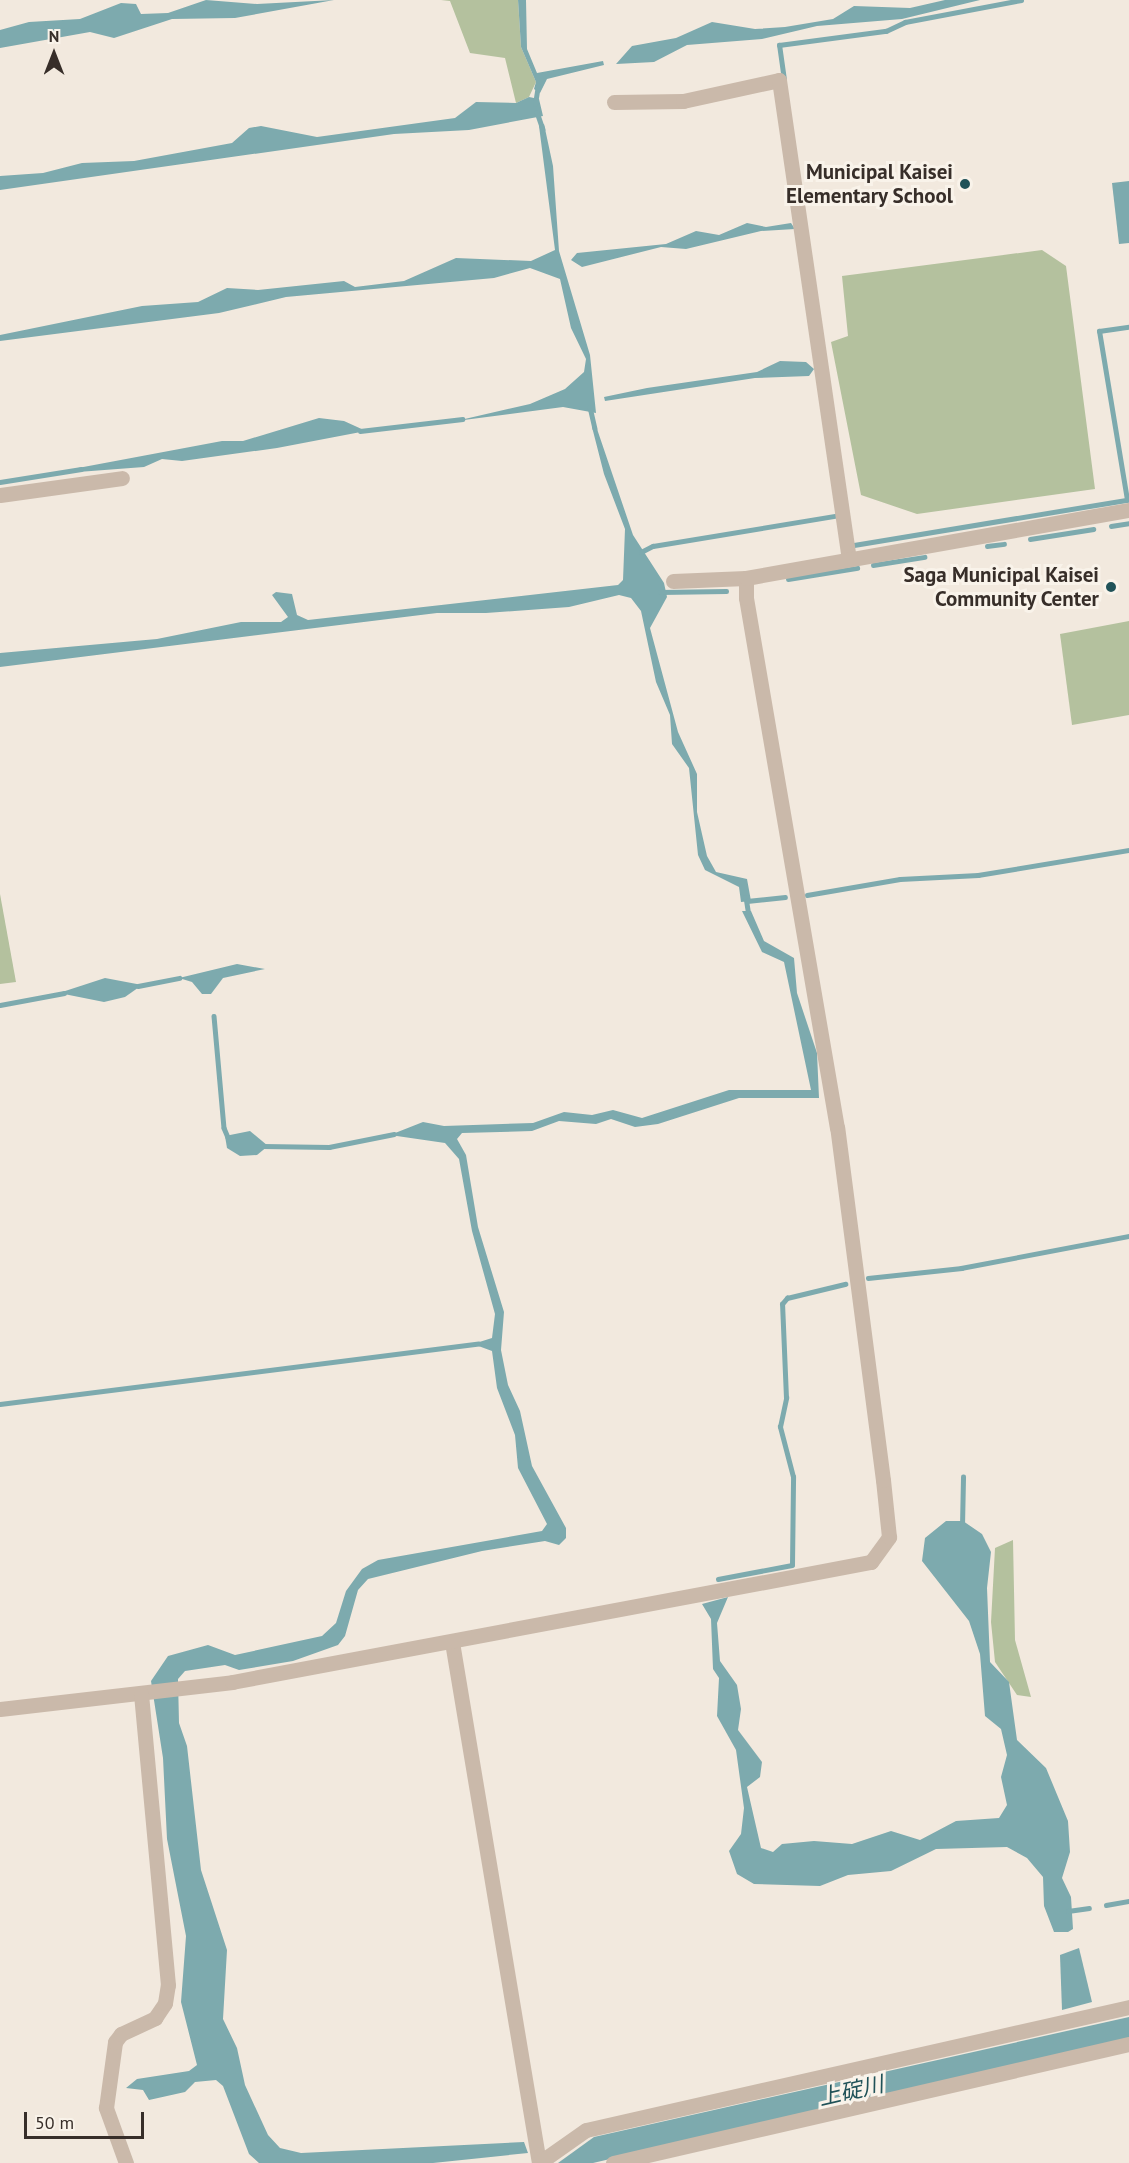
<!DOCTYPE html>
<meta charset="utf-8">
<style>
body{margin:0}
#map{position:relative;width:1129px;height:2163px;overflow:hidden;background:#f2e9de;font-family:"PT Sans","Noto Sans JP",sans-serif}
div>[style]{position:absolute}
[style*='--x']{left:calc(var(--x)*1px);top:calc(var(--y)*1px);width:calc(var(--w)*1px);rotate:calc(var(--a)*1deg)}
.green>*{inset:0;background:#b4c19e}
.water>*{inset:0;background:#7daaae}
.stream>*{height:4.5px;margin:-2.25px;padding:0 2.25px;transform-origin:2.25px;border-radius:2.25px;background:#7daaae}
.minor>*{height:15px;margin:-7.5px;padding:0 7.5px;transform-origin:7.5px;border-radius:7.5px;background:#cab9aa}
.dots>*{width:16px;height:16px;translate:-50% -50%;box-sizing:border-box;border:3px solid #f9f3ea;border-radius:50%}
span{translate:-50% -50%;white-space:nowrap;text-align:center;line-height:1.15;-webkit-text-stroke:6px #f9f3ea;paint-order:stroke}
.poi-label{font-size:21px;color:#372e29;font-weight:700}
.right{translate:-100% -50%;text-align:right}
.water-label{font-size:22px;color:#205258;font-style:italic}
.north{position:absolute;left:24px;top:24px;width:60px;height:60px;-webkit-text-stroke:4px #f9f3ea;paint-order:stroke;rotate:0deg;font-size:16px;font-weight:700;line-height:24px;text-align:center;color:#372e29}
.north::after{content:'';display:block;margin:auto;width:21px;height:27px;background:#372e29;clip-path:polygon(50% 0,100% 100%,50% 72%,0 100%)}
.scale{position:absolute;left:24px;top:2112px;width:120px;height:27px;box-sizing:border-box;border:3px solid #372e29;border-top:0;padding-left:8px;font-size:18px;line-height:21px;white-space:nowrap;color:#372e29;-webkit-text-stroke:4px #f9f3ea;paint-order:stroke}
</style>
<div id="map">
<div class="green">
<div style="clip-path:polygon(441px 0,518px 0,521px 47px,536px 82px,529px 97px,516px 103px,505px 58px,470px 53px,450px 1px)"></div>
<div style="clip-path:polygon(1042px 250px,1066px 266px,1095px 489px,917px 514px,861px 495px,831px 342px,848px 336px,842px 276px)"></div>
<div style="clip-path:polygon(1129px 621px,1129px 715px,1072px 725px,1060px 634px)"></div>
<div style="clip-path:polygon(0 894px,16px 982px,0 984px)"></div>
<div style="clip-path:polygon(1013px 1540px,1015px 1640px,1031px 1697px,1017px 1695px,995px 1662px,991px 1622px,995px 1548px)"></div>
</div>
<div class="water">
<div style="clip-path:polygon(206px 0,257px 4px,334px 0,235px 18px,172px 19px,114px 38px,90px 32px,0 48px,0 30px,29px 22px,80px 19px,121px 3px,136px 4px,141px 14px,168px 13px)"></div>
<div style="clip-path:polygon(518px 0,526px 0,527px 49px,537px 73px,603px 61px,604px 65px,547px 79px,540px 93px,534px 89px,536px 82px,521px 47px)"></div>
<div style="clip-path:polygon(945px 0,980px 0,902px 19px,817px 26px,762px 39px,687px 45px,654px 62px,616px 64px,632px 46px,676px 38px,712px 22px,755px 29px,785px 27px,833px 19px,854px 6px,910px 8px)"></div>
<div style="clip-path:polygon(529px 97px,539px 99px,543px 116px,469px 130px,394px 134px,0 190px,0 176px,43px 173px,82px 163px,134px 161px,232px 143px,249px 128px,261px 126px,317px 137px,455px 118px,476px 102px,516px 103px)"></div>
<div style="clip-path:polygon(544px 124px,553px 166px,559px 251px,590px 355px,596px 413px,563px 407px,456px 421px,530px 404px,565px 389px,584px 372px,586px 359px,571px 328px,560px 279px,530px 268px,494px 278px,286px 297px,219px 313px,0 341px,0 335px,142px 306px,198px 302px,227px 288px,258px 290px,344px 281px,355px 287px,404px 281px,456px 258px,531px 261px,555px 250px,539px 126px)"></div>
<div style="clip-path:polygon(1129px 181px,1129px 243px,1119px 244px,1112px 183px)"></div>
<div style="clip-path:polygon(747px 223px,766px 227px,791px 223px,795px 229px,761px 231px,686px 249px,661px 247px,582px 267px,571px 260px,577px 253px,666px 244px,696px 231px,719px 235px)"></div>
<div style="clip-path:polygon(780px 361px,806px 362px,814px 369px,809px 376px,755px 378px,605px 401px,604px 397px,647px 388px,757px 372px)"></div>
<div style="clip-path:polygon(319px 418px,344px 421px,366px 431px,277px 448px,182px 461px,162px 459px,144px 467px,78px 472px,78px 468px,222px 441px,243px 441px)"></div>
<div style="clip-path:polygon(595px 423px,633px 535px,664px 583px,667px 597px,650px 628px,678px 732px,697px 774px,697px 812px,707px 856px,716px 872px,747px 879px,751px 901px,741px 902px,739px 887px,705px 870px,698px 855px,689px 768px,672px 744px,670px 715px,656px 682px,641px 611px,631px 598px,619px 595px,569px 607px,486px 613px,437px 613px,0 667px,0 653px,157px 639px,241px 622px,281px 622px,288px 617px,272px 595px,276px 592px,292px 594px,297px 615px,308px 620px,618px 585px,623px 580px,625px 529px,604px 474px,592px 427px)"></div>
<div style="clip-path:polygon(742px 911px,751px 911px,764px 941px,794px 958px,797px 993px,817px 1053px,819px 1098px,739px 1098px,658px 1124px,635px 1127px,611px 1119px,596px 1124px,559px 1121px,532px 1131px,462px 1133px,457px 1139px,466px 1155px,478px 1227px,504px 1312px,501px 1350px,508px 1385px,520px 1411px,532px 1466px,566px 1528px,566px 1538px,559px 1545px,545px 1541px,482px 1551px,368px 1579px,358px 1590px,345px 1636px,338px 1645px,293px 1661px,239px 1670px,225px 1665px,185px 1671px,178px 1679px,179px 1723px,187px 1746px,201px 1870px,227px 1950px,223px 2019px,237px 2048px,245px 2085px,268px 2135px,280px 2148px,301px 2153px,524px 2142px,528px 2153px,433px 2163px,259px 2163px,249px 2154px,223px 2086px,216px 2080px,195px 2082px,185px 2092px,149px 2100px,143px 2090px,126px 2088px,137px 2079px,189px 2071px,197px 2065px,181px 2002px,186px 1936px,167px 1839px,163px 1758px,151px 1681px,168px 1656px,208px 1645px,235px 1655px,322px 1636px,336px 1623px,346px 1591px,362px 1569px,378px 1560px,542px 1531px,547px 1524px,518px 1468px,515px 1435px,497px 1388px,492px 1351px,473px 1344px,492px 1338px,495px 1314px,472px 1231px,459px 1159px,445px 1143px,390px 1135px,423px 1122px,444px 1126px,533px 1123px,564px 1112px,592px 1115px,613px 1110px,642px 1118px,729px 1090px,811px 1090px,784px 962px,762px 952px)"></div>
<div style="clip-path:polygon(237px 964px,265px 969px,223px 978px,211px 994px,202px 994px,192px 982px,179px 978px)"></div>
<div style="clip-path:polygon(105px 978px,142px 985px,125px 997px,104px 1002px,59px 993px)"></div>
<div style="clip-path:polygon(250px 1131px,268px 1146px,257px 1155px,240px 1156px,227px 1148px,225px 1136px)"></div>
<div style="clip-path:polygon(946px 1521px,963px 1521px,982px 1534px,991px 1552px,987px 1588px,990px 1662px,1009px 1682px,1017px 1740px,1046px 1768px,1068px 1821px,1070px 1852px,1062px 1878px,1071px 1897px,1073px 1929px,1068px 1932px,1054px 1932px,1044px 1906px,1043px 1877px,1027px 1858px,1007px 1847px,936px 1849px,891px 1871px,848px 1875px,820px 1886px,754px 1884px,737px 1874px,729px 1851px,741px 1834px,744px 1808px,736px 1750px,717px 1716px,719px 1678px,713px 1669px,711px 1619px,702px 1604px,728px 1597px,717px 1623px,720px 1661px,737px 1685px,741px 1709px,738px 1730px,762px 1762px,760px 1777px,747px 1787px,761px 1848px,773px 1852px,782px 1844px,814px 1841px,852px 1844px,891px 1831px,920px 1840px,956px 1821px,999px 1818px,1007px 1805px,1001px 1777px,1007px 1755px,1001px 1729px,985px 1716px,980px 1654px,969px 1621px,922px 1561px,925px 1538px)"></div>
<div style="clip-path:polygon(1079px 1948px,1092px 2002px,1062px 2010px,1060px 1955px)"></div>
<div style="clip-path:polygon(1129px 2017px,1129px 2038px,593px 2163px,558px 2163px,594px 2137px)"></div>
</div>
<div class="stream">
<div style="--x:784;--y:80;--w:35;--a:-98"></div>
<div style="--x:779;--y:45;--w:108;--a:-7.5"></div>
<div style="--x:886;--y:31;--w:21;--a:-25"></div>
<div style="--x:905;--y:22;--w:118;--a:-10.7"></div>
<div style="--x:535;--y:104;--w:18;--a:-81"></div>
<div style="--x:537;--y:112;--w:18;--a:71"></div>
<div style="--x:590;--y:407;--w:22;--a:77"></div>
<div style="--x:360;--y:431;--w:103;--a:-6.7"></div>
<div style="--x:0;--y:482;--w:82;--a:-9.1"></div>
<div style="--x:1111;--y:526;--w:18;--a:-9"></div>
<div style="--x:1030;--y:539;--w:64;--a:-9"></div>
<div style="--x:854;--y:545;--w:277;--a:-9.4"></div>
<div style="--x:1127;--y:500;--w:171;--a:-99.4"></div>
<div style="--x:1099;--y:331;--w:30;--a:-8"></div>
<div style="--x:987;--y:546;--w:17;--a:-7"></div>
<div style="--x:641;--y:552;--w:13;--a:-27"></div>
<div style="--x:653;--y:546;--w:184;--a:-9.4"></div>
<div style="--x:873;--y:565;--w:52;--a:-8.9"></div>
<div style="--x:788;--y:579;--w:70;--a:-9.1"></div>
<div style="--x:660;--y:592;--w:66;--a:-0.9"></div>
<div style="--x:807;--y:895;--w:94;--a:-9.8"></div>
<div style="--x:900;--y:879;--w:78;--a:-2.9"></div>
<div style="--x:978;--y:875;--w:153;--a:-9.4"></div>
<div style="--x:746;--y:897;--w:18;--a:81"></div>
<div style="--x:747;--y:901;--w:38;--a:-6"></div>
<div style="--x:138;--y:986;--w:42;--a:-11"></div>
<div style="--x:0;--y:1005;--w:65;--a:-10.6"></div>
<div style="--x:214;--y:1016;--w:112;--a:84.9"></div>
<div style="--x:224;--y:1128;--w:13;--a:67"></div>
<div style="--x:263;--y:1146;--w:66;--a:0.9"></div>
<div style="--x:329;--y:1147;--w:66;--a:-11.3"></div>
<div style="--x:868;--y:1278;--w:94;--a:-6.1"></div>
<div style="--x:961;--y:1268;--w:171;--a:-10.8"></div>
<div style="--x:0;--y:1404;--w:482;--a:-7.2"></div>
<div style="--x:962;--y:1526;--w:49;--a:-88.8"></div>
<div style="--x:718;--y:1579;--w:75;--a:-10.7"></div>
<div style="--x:792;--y:1565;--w:88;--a:-89.3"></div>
<div style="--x:793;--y:1477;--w:52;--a:-104.6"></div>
<div style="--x:780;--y:1427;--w:30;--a:-78"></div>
<div style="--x:786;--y:1398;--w:94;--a:-92.4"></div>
<div style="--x:782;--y:1304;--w:8;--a:-50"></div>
<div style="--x:787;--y:1298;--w:60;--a:-13.6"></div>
<div style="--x:1106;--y:1905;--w:23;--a:-10"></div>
<div style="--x:1068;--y:1911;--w:21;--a:-8"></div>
</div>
<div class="minor">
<div style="--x:614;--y:102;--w:69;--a:-0.8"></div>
<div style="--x:683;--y:101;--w:98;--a:-12.3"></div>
<div style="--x:779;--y:80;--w:484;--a:81.7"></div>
<div style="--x:0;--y:495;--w:123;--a:-7.9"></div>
<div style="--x:673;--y:581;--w:73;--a:-2.4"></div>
<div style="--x:452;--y:1642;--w:528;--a:80.52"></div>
<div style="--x:0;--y:1709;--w:234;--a:-6.6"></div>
<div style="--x:232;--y:1682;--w:650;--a:-10.64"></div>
<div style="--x:871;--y:1562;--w:31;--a:-54"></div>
<div style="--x:889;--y:1537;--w:57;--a:-96"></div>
<div style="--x:883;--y:1480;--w:355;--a:-97.4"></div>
<div style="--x:837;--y:1128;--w:538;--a:-99.74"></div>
<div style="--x:746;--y:598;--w:20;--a:-90"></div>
<div style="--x:746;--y:578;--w:389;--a:-10.1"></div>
<div style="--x:126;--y:2163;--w:59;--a:-110"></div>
<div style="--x:106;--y:2108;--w:67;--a:-82.2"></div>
<div style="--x:115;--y:2042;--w:10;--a:-53"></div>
<div style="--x:121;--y:2034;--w:38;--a:-25"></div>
<div style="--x:155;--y:2018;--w:18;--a:-56"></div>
<div style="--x:165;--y:2003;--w:18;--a:-81"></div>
<div style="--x:168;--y:1985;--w:293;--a:-95.3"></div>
<div style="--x:539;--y:2163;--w:57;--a:-35.1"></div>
<div style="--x:586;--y:2130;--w:557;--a:-12.76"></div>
<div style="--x:613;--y:2163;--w:530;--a:-12.99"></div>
</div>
<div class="dots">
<div style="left:965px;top:184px;background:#205258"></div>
<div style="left:1111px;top:587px;background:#205258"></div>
</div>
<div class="poi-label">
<span class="right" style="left:953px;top:184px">Municipal Kaisei<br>Elementary School</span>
<span class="right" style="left:1099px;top:587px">Saga Municipal Kaisei<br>Community Center</span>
</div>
<div class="water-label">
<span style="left:851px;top:2091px;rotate:-13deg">上碇川</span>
</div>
<div class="north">N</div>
<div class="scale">50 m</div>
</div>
